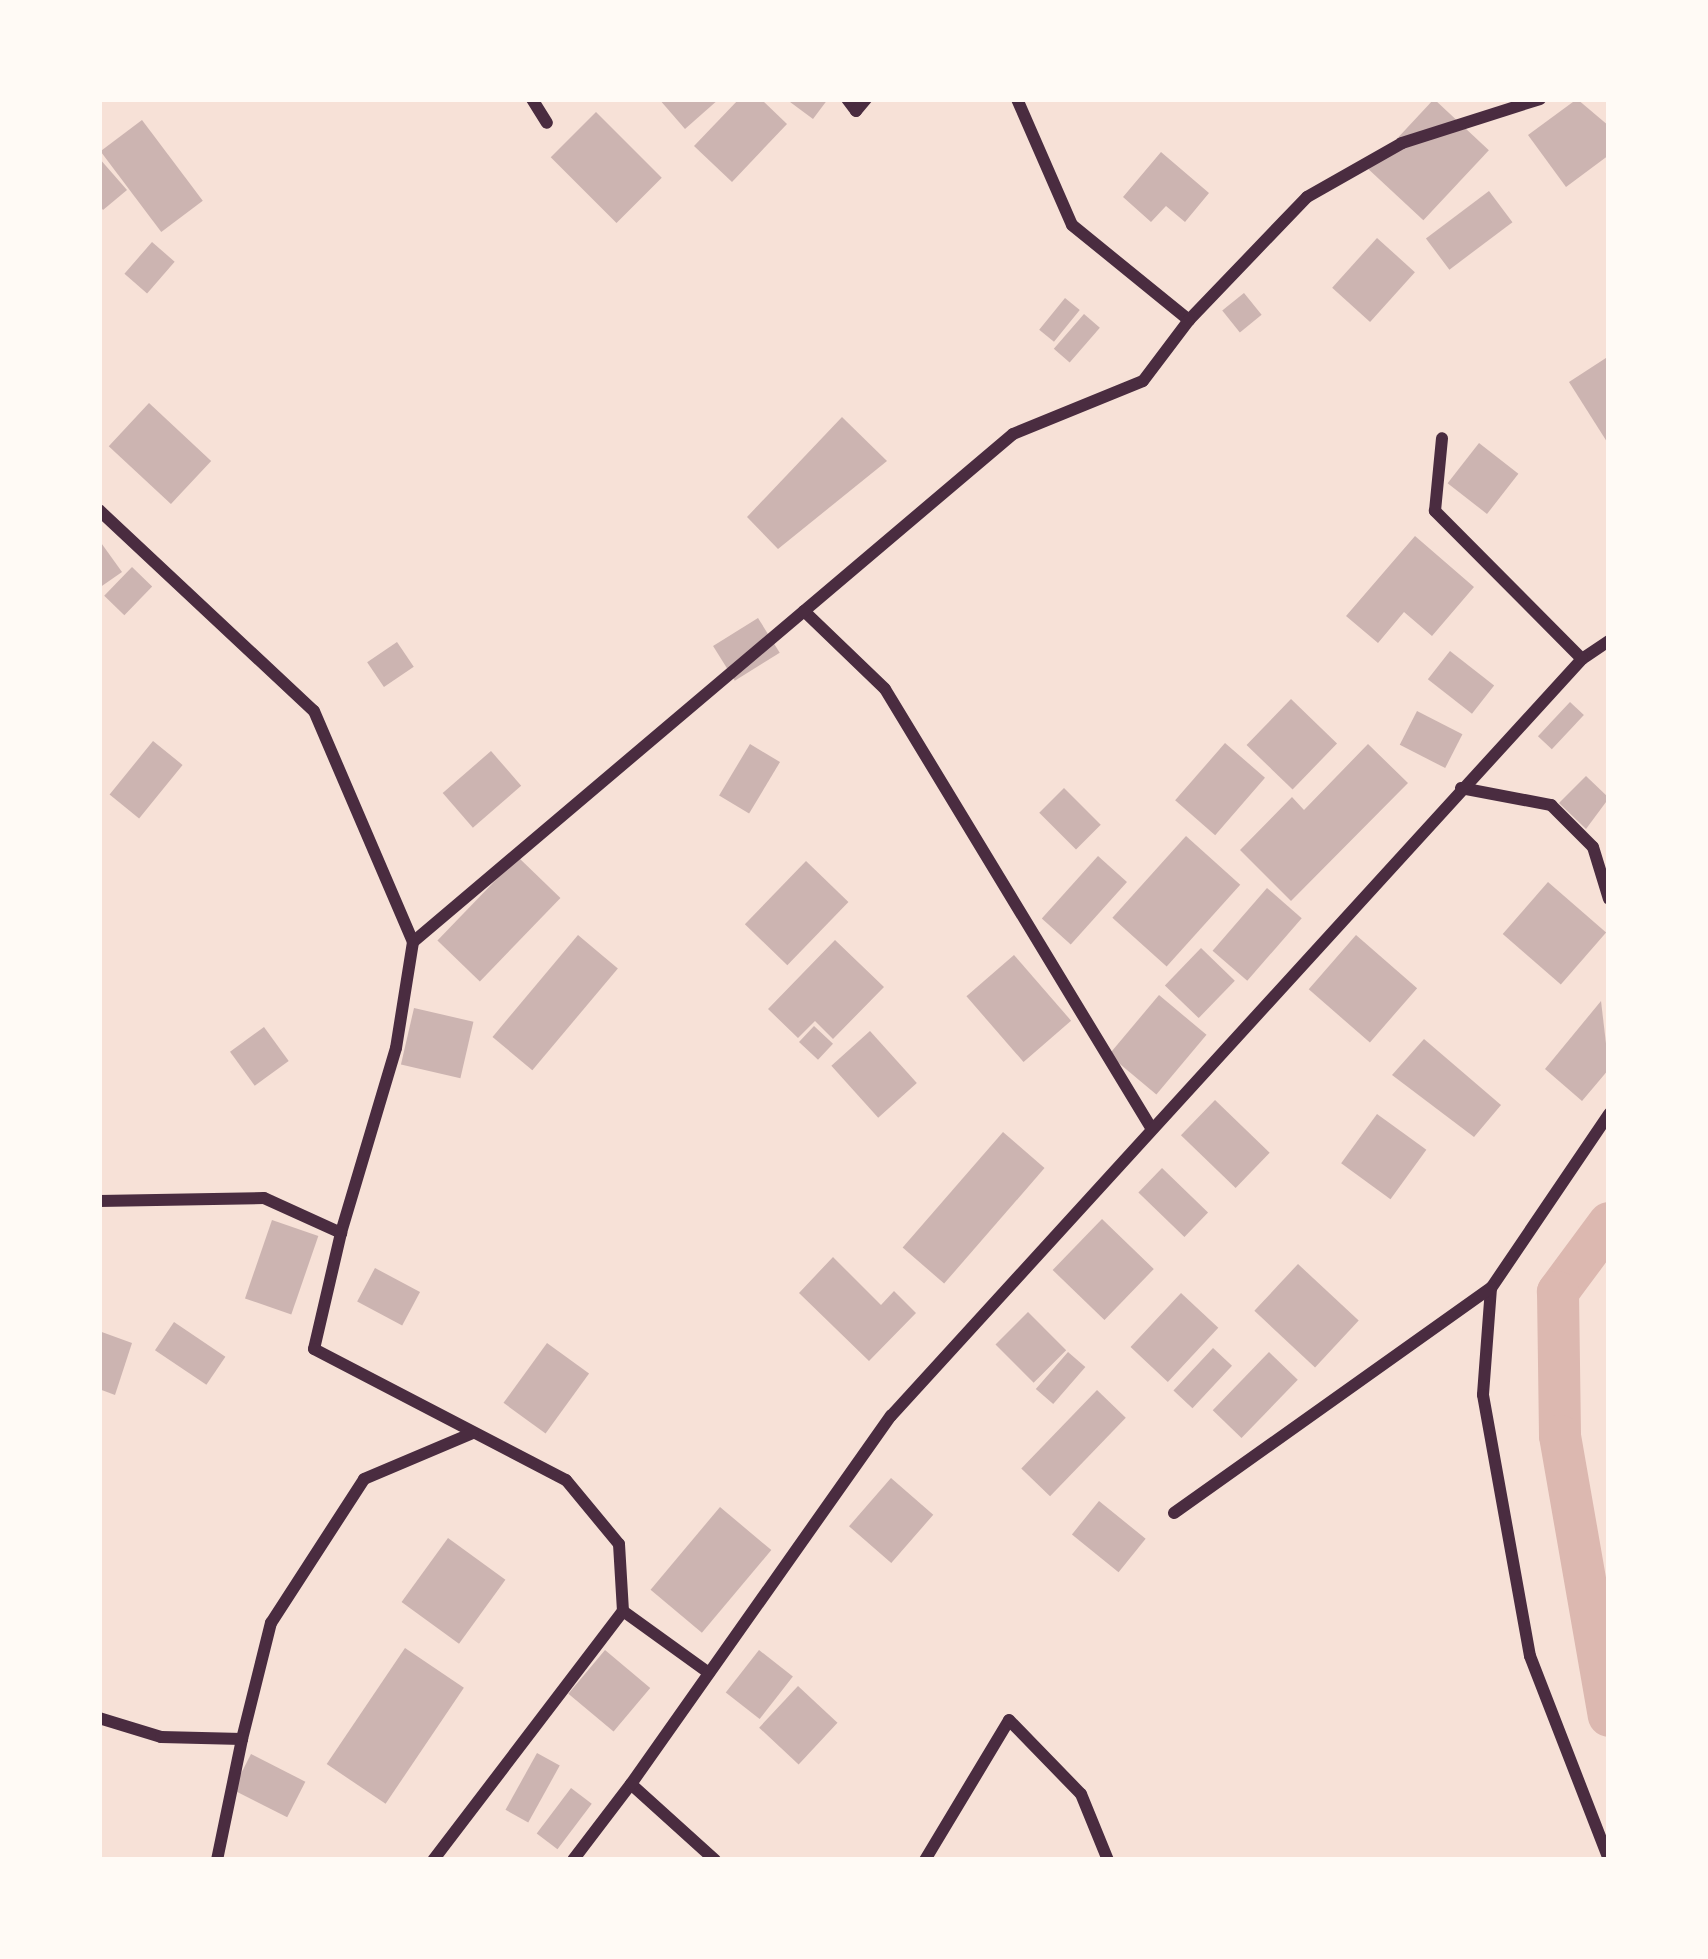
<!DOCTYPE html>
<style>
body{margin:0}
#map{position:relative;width:1708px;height:1959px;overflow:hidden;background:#f7e1d7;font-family:"Open Sans",sans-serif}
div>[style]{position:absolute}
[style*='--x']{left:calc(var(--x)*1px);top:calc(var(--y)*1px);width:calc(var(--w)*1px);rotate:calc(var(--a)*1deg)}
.canal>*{height:42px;margin:-21px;padding:0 21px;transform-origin:21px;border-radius:21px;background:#dcb8b0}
.building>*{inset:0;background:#ccb4b1;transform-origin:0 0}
.minor>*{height:12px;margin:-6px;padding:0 6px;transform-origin:6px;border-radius:6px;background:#4a2c40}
span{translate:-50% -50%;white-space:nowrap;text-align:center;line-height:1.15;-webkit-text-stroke:9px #fffaf5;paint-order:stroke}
.frame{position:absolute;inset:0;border:102px solid #fffaf5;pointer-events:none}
</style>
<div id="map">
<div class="canal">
<div style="--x:1609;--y:1223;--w:86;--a:126.5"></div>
<div style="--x:1558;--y:1292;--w:144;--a:89.2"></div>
<div style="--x:1560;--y:1436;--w:284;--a:80.1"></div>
</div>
<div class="building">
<div style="clip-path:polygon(659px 99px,719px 99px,685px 129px)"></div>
<div style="clip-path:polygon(739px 99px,761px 99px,787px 124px,732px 182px,694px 146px)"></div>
<div style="clip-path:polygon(786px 99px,828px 99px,813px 119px)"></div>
<div style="left:1434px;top:99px;width:75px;height:96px;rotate:43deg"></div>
<div style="clip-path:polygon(1577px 99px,1609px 126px,1609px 155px,1566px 187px,1528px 135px)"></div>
<div style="left:596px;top:112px;width:93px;height:64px;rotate:45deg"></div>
<div style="left:142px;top:120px;width:101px;height:52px;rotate:53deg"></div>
<div style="clip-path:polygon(1161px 152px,1209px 193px,1185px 222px,1166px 206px,1151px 222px,1123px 197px)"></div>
<div style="clip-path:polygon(99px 158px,127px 190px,103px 210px,99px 205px)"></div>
<div style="left:1489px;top:191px;width:39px;height:79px;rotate:53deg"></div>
<div style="left:1377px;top:238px;width:51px;height:67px;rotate:42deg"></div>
<div style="left:152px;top:242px;width:30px;height:42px;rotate:41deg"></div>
<div style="left:1244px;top:293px;width:28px;height:28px;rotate:51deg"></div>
<div style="left:1065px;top:298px;width:19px;height:41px;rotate:39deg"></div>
<div style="left:1084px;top:314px;width:21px;height:46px;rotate:41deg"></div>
<div style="clip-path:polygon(1609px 356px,1609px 445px,1569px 382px)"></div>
<div style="left:149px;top:403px;width:85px;height:59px;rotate:43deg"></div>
<div style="clip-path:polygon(842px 417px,887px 461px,778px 549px,747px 517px)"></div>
<div style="left:1479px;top:443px;width:50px;height:51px;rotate:38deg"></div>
<div style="clip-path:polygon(1415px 536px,1474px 587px,1432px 636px,1404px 612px,1378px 643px,1346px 616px)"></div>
<div style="clip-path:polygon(99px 540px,122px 572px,99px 588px)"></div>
<div style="left:132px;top:567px;width:28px;height:40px;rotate:44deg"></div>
<div style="left:758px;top:618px;width:41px;height:53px;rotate:58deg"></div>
<div style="left:397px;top:642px;width:30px;height:36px;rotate:56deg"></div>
<div style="left:1450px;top:651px;width:56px;height:36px;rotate:38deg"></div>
<div style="left:1291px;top:699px;width:64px;height:64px;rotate:44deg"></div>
<div style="left:1570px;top:702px;width:19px;height:47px;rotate:43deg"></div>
<div style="left:1417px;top:711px;width:51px;height:38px;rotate:27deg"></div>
<div style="left:153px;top:741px;width:38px;height:69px;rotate:39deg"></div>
<div style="left:1225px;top:743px;width:53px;height:76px;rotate:41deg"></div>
<div style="left:750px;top:744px;width:35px;height:60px;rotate:31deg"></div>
<div style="clip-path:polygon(1368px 744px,1408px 783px,1291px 901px,1240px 850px,1292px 797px,1304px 810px)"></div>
<div style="left:491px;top:751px;width:46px;height:64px;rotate:49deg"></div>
<div style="clip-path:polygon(1586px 776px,1609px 798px,1586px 829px,1559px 803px)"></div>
<div style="left:1064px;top:788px;width:52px;height:35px;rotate:45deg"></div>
<div style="left:1186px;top:836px;width:73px;height:110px;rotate:42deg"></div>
<div style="left:1098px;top:856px;width:39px;height:84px;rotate:42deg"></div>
<div style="left:518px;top:857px;width:59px;height:116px;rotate:44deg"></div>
<div style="left:806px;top:861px;width:59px;height:88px;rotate:44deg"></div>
<div style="left:1548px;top:882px;width:77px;height:69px;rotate:41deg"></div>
<div style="left:1267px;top:888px;width:46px;height:83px;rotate:41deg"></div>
<div style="left:578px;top:935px;width:52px;height:133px;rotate:40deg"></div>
<div style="left:1356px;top:935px;width:81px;height:72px;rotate:41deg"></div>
<div style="clip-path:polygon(835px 940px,884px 987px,833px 1039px,815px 1021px,798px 1038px,768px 1009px)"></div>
<div style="left:1201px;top:948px;width:47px;height:52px;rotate:44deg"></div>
<div style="left:1014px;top:955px;width:87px;height:63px;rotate:49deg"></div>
<div style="left:1159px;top:995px;width:62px;height:78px;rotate:40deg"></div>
<div style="clip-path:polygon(1601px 1001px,1609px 1069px,1582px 1101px,1545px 1069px)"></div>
<div style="left:414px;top:1008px;width:61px;height:58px;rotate:13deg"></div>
<div style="left:814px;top:1026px;width:26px;height:22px;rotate:43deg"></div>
<div style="left:264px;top:1027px;width:42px;height:42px;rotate:54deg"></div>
<div style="left:870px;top:1031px;width:70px;height:52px;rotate:48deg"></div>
<div style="clip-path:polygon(1424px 1039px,1501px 1105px,1474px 1137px,1392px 1075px)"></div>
<div style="left:1215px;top:1100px;width:76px;height:49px;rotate:44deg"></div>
<div style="left:1377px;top:1114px;width:61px;height:61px;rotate:36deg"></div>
<div style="left:1003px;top:1132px;width:55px;height:153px;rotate:41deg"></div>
<div style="left:1162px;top:1168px;width:64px;height:34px;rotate:44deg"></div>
<div style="left:1102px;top:1219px;width:72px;height:71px;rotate:44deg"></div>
<div style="left:272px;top:1220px;width:49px;height:83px;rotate:19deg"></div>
<div style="clip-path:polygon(833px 1257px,881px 1305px,894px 1291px,916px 1313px,869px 1361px,799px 1293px)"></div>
<div style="left:1298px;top:1264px;width:83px;height:64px;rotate:43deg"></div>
<div style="left:375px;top:1268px;width:51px;height:38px;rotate:28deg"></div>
<div style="left:1181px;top:1293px;width:51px;height:74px;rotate:43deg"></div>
<div style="left:1028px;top:1312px;width:54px;height:46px;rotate:45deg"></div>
<div style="left:174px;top:1322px;width:62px;height:34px;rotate:34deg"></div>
<div style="clip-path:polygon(99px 1331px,132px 1343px,115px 1395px,99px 1389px)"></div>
<div style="left:547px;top:1343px;width:52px;height:74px;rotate:36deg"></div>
<div style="left:1213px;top:1348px;width:26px;height:58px;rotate:43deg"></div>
<div style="left:1068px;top:1352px;width:23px;height:49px;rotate:41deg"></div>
<div style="left:1269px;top:1352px;width:40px;height:81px;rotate:44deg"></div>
<div style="left:1097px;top:1390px;width:40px;height:109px;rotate:44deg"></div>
<div style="left:891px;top:1478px;width:56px;height:64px;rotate:41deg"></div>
<div style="left:1099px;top:1501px;width:60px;height:43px;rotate:39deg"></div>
<div style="left:720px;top:1507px;width:67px;height:108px;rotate:40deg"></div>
<div style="left:448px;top:1538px;width:71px;height:79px;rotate:36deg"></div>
<div style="left:405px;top:1648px;width:71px;height:140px;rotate:34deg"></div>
<div style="left:605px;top:1650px;width:59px;height:57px;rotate:40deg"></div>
<div style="left:759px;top:1650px;width:43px;height:54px;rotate:38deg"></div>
<div style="left:798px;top:1686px;width:54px;height:57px;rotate:43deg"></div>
<div style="left:537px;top:1753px;width:26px;height:65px;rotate:29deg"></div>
<div style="left:251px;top:1754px;width:61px;height:40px;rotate:27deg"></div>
<div style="left:571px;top:1788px;width:26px;height:57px;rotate:37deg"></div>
</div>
<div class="minor">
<div style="--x:532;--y:99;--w:28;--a:58"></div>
<div style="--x:847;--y:99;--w:15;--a:53"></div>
<div style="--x:856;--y:111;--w:16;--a:-50"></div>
<div style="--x:1017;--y:99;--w:137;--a:66.4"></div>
<div style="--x:1072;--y:225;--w:151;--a:39.1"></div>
<div style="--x:1189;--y:320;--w:170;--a:-46.2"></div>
<div style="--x:1307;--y:197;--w:109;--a:-29.6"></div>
<div style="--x:1402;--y:143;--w:145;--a:-17.7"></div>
<div style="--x:99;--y:510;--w:294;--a:43.1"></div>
<div style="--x:314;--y:711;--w:251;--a:66.8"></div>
<div style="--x:413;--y:942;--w:107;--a:99.1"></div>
<div style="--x:396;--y:1048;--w:193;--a:106.6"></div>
<div style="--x:804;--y:611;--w:112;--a:43.9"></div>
<div style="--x:885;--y:689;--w:511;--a:58.77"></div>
<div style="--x:1582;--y:659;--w:32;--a:-34"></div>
<div style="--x:1461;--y:788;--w:92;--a:10.7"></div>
<div style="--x:1551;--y:805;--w:59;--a:45"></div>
<div style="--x:1593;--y:847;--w:54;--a:72.9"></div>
<div style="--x:413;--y:942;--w:786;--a:-40.25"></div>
<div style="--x:1013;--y:434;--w:140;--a:-22.2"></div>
<div style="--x:1143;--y:381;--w:76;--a:-53"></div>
<div style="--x:1609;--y:1114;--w:210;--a:124.1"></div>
<div style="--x:1491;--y:1288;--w:107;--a:94.3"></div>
<div style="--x:1483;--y:1395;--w:265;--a:79.8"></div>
<div style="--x:1530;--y:1656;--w:219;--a:68.8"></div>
<div style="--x:99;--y:1201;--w:165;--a:-1"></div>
<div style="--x:264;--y:1198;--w:85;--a:24.4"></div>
<div style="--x:341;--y:1233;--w:119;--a:103.1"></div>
<div style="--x:314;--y:1349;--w:284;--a:27.5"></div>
<div style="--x:566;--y:1480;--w:83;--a:50.4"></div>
<div style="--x:619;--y:1544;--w:67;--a:86.6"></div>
<div style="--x:623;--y:1611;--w:313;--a:127.3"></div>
<div style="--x:1174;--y:1513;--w:389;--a:-35.4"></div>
<div style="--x:623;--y:1611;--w:106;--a:35.8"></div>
<div style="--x:99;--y:1718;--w:65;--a:17"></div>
<div style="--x:161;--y:1737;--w:81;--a:1.4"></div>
<div style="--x:242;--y:1739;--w:120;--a:-76"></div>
<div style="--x:271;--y:1623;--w:171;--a:-57.1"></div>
<div style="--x:364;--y:1479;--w:118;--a:-22.9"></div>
<div style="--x:217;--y:1860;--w:124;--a:-78.3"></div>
<div style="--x:573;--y:1860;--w:96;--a:-52.7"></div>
<div style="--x:715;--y:1860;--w:113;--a:-137.9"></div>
<div style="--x:631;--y:1784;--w:451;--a:-54.8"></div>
<div style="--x:891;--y:1416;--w:1025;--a:-47.61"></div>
<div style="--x:1582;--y:659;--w:209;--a:-134.8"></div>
<div style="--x:1435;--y:511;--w:73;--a:-84.5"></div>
<div style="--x:925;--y:1860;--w:163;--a:-59"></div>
<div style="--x:1009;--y:1720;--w:103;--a:45.8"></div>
<div style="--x:1081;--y:1794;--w:71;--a:67.8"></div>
</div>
<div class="frame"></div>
</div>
